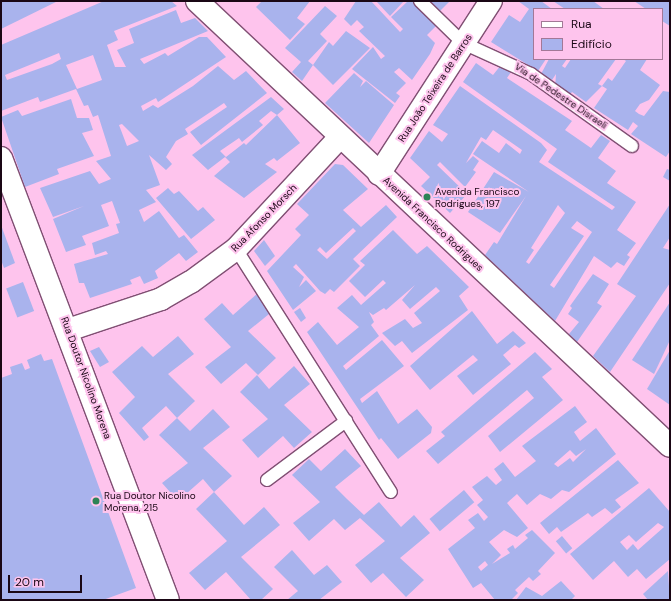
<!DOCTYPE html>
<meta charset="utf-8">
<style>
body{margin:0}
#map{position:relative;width:671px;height:601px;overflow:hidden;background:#fec4ed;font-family:"DM Sans",sans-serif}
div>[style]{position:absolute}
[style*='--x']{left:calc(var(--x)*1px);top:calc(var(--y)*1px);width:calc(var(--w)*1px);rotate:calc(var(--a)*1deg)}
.building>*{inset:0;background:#a9b3ed;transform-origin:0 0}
.roads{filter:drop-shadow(1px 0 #804f73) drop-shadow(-1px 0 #804f73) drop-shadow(0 1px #804f73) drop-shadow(0 -1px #804f73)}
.lane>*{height:12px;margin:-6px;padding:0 6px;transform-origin:6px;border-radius:6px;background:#fff}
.street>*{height:22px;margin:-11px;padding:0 11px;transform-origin:11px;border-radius:11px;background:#fff}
.dots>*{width:11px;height:11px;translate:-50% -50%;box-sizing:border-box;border:2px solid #fec4ed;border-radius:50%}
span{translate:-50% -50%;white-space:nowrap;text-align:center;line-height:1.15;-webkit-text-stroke:4px #fec4ed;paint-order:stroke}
.street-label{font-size:10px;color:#1a0715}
.poi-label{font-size:10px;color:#1a0715}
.left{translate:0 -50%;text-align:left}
.frame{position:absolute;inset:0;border:2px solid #1a0715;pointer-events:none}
.legend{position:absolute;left:533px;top:8px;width:130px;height:52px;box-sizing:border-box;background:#fec4ed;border:1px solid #a37897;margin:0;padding:5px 7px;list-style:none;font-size:12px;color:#1a0715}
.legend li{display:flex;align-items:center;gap:8px;height:20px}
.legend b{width:20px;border:1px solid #a37897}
.scale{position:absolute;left:8px;top:575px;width:74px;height:18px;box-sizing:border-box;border:2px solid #1a0715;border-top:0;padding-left:5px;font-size:12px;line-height:14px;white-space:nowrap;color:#1a0715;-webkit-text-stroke:3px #fec4ed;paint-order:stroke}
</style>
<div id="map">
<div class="building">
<div style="clip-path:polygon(1px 1px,58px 1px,1px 29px)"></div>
<div style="clip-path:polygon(evenodd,104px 1px,171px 1px,177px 6px,114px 31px,118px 40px,107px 45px,115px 67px,126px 67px,117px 50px,134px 43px,129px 29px,176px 10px,181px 23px,195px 18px,208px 31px,140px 59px,144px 64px,165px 53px,168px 56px,199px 37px,207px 37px,226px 57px,158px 102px,156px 98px,141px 106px,143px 111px,153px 105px,158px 108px,193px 86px,218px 66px,234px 80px,246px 71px,267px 93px,201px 145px,190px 132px,227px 107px,224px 103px,185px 129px,188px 134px,176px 141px,166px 157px,172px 164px,166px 170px,149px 155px,160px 185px,146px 190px,156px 202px,139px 210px,144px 222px,159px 211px,179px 238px,184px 235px,198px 252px,186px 261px,179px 253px,155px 271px,158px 278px,144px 284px,140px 276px,130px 280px,132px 284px,90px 298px,84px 283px,79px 283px,74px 264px,108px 254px,106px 251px,95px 255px,92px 243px,119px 233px,116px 224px,120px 223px,112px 201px,101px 205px,109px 226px,82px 236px,86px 245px,66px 252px,53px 219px,84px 206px,53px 217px,40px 188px,90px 171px,99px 184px,111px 179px,96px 161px,111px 156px,98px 115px,93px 117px,88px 105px,84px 106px,76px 89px,40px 102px,38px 97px,1px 111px,1px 45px,104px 1px,59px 53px,61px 59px,52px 64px,7px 80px,5px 75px,59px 53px,104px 1px,93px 55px,102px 80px,77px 89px,66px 65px,93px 55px,104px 1px,122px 124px,139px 141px,127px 146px,119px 125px,122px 124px)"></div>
<div style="clip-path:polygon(262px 1px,310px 1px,297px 18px,305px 24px,290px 40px,256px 7px)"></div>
<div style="clip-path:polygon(356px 1px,371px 1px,400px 32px,403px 29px,391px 17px,408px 1px,415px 1px,438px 24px,427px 35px,435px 43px,430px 54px,412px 80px,399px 68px,394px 72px,406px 83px,396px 93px,400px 96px,395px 103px,352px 69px,373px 47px,381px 59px,385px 56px,359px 31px,364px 27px,357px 20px,351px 26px,344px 19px)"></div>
<div style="clip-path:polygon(376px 1px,404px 1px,390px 16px)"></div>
<div style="clip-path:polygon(430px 1px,450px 1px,440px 11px)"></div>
<div style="clip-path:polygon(518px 1px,541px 1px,552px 9px,534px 9px,534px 59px,546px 59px,538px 71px,491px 42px,509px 15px,520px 22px,529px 9px)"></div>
<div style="clip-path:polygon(553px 1px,593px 1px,604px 9px,565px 9px)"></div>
<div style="clip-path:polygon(634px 1px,670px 1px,670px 26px,662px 21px,662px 9px,646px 9px)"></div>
<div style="clip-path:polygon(325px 6px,337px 16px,320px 34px,327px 41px,308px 61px,313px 65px,302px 81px,292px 72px,301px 62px,285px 48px)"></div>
<div style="clip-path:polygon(346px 31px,370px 48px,333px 85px,313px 65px,329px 42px,333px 46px)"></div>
<div style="clip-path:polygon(549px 59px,567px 59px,562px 66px,565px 68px,571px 59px,616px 59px,598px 84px,602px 86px,586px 102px,572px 92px,568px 97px,555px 88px,556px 74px,552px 80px,541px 74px)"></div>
<div style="clip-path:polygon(623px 59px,647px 59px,640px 70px,660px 85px,649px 100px,640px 104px,635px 111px,639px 114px,644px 116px,663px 91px,670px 92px,670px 151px,666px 157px,631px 134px,638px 126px,633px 122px,628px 130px,594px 108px,607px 89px,602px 86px,608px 78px,612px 81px,626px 61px)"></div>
<div style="clip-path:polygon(evenodd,476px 63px,493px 75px,501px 65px,511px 72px,507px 78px,572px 121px,565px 130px,591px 148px,601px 135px,610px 141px,598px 158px,616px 171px,607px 183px,636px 202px,617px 230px,636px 243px,627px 255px,630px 257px,624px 266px,617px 262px,611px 268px,594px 256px,555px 321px,485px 255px,494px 242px,497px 244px,526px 196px,500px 233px,468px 212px,494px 172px,529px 192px,473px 154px,482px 141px,499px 153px,506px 143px,520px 154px,522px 150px,493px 130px,486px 140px,481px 137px,466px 163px,473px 156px,479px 161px,473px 170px,476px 172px,465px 187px,440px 162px,437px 165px,467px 194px,450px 213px,421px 186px,430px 177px,410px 158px,429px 131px,442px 142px,448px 134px,433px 125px,460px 86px,541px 143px,547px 150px,539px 162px,612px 210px,615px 207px,548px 162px,557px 149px,463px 82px,476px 63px,558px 205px,565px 213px,529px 264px,526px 262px,534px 250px,531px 248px,558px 205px,476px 63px,577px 221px,592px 232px,554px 288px,550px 285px,584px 236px,571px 228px,577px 221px)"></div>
<div style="clip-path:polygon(354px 73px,363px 81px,360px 87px,366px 81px,394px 105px,369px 143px,325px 103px)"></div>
<div style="clip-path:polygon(evenodd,271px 97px,284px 109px,277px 115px,300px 143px,277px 161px,274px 158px,265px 164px,277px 172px,244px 198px,214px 176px,230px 162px,225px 157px,208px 170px,192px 155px,271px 97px,271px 111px,277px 115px,246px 145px,244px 143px,226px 157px,220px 151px,239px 138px,242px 142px,263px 125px,259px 121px,271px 111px)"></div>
<div style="clip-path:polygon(71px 99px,77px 118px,89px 118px,93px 130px,82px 133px,94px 156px,57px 169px,59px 174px,25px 187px,1px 117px,18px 110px,22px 116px)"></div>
<div style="clip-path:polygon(evenodd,335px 164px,343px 165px,368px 189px,343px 210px,361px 227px,386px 205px,397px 217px,353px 259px,360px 266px,334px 292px,330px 289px,325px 294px,320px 291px,296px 264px,293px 267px,304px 277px,299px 287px,306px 280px,316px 291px,293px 310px,267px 271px,301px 235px,295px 229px,309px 215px,297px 204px,335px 164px,353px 228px,356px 231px,327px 259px,317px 250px,320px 247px,326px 253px,353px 228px)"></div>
<div style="clip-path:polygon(667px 169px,670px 170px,670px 181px,663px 177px)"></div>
<div style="clip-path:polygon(168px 188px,174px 194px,179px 191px,198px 211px,203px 207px,215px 220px,191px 239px,156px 198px)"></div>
<div style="clip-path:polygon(670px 204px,670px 237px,663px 248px,670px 250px,670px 283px,610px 372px,593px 356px,636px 296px,617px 284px)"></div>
<div style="clip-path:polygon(1px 225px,15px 263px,4px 268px,1px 260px)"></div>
<div style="clip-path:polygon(393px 230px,417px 254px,427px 246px,469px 287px,459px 296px,468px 310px,412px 353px,402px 341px,395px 346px,382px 333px,405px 319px,413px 328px,422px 323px,414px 313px,440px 291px,436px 287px,410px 309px,402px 300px,415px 285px,386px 310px,384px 308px,373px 315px,369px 312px,374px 322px,371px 325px,379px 336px,343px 366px,346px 370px,382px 340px,404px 366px,360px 399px,362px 403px,377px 391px,398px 424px,417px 409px,432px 427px,431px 433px,398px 459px,381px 438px,379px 440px,307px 332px,318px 322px,337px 345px,359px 327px,337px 308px,352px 295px,361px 305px,386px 283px,383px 280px,365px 297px,349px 281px,365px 265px,360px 261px)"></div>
<div style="clip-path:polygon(264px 240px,275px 256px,265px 266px,254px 251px)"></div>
<div style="clip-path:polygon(593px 274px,609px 284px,597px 303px,602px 306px,577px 342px,569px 334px,579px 322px,568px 314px,572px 308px,570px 306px)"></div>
<div style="left:23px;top:282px;width:31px;height:18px;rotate:69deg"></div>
<div style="clip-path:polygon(258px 293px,274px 310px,248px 331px,276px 358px,258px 375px,246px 363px,221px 384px,205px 367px,231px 347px,204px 319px,222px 303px,233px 315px)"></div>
<div style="clip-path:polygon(670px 302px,670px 340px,654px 374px,632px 360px)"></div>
<div style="clip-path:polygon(300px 308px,306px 318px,301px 322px,294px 312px)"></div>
<div style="clip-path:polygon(472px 311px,497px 344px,513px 331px,526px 343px,519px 348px,515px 345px,503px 355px,511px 364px,473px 395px,457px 376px,478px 360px,473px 355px,430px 390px,410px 366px)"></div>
<div style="clip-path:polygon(178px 336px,194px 354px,168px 374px,195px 401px,177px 418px,166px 406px,142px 428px,149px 437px,144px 441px,119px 413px,135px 397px,112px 372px,142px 346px,153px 357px)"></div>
<div style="clip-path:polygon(99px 347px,109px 362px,100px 367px,90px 351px)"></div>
<div style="clip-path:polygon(670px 350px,670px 405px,647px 389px)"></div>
<div style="clip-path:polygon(535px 352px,552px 369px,542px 377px,563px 400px,500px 452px,488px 436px,534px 398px,527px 390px,438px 464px,426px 451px,445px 436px,441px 432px)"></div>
<div style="clip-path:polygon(41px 354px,44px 361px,52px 359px,136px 588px,103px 600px,1px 600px,1px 378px,12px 374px,10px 367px,22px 363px,25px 370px,30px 368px,27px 360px)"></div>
<div style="clip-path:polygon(294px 366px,310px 384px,284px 405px,312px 432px,294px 448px,283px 436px,258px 458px,242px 440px,268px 419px,240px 392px,257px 375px,269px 389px)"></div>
<div style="clip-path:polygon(evenodd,575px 406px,587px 422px,574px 432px,580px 441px,596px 428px,616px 454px,569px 492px,562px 490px,551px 499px,540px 494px,527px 505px,517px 494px,507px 503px,528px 528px,517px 537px,504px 530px,489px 542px,501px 555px,492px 564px,510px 553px,507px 549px,513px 545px,515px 549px,528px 538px,525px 535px,532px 530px,555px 553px,538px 571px,541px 574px,533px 581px,529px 577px,515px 590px,518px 593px,512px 599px,495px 600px,481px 583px,473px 588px,448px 549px,475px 528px,468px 520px,478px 513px,484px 521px,488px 517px,477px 505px,483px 500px,472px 487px,487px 476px,496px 485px,502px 480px,494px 469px,503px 462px,515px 477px,536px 461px,522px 446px,575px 406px,586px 449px,573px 462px,570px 458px,558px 467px,554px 464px,570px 450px,576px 456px,586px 449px,575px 406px,485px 561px,488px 565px,481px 571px,478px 567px,485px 561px)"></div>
<div style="clip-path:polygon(213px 409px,230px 427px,203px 448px,232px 476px,214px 492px,244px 525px,264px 507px,280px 525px,241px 557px,273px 589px,261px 600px,251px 600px,226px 572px,205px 590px,189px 573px,227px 541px,196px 509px,214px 492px,203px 479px,178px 501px,162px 483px,188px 463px,159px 435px,177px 418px,190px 431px)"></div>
<div style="clip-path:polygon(345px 449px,361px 466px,335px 487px,347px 499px,364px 515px,379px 502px,401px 527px,414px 515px,430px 533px,400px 558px,424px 580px,406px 597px,383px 573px,371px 583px,355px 565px,385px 541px,360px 518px,345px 530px,334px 519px,309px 541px,293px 523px,320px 502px,292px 475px,309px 459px,321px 471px)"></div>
<div style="clip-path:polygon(618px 460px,639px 483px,615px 500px,621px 507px,612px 514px,605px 508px,592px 517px,588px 513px,561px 532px,557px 527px,549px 534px,540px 523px)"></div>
<div style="clip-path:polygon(evenodd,649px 488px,670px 512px,670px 559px,646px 579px,637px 569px,628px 577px,614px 561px,593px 580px,570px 554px,649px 488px,658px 523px,664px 527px,638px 550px,633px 544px,627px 550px,620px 542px,629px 535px,636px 542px,658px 523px)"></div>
<div style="left:464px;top:490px;width:16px;height:45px;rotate:50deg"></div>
<div style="left:562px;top:536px;width:16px;height:8px;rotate:50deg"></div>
<div style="clip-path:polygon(292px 550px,314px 575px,327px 565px,342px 582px,319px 600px,287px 600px,298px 591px,274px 567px)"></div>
<div style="clip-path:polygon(668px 571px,670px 600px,648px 600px,643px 594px)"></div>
<div style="clip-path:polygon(561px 581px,575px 596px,571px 600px,516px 600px,526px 587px,542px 596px)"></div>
</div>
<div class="roads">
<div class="lane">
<div style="--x:420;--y:1;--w:60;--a:44.3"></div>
<div style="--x:463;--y:43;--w:75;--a:24.5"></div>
<div style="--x:531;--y:74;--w:124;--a:35.5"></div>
<div style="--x:236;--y:249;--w:288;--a:57.5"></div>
<div style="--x:267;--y:480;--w:99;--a:-36.8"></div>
</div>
<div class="street">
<div style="--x:197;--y:1;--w:649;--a:43.25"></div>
<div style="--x:1;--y:158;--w:472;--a:69.3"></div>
<div style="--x:379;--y:174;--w:206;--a:-57.1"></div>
<div style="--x:68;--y:330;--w:98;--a:-18.4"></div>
<div style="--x:161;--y:299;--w:34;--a:-30"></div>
<div style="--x:191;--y:282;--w:56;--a:-36.3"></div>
<div style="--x:236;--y:249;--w:151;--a:-47.1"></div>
</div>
</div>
<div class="dots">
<div style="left:427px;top:197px;background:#2d8356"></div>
<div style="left:96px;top:501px;background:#2d8356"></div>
</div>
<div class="street-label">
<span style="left:435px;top:88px;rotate:-57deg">Rua João Teixeira de Barros</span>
<span style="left:561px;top:96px;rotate:34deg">Via de Pedestre Disraeli</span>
<span style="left:264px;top:218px;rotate:-46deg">Rua Afonso Morsch</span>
<span style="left:433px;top:224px;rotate:43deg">Avenida Francisco Rodrigues</span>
<span style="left:86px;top:378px;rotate:70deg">Rua Doutor Nicolino Morena</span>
</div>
<div class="poi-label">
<span class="left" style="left:435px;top:197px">Avenida Francisco<br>Rodrigues, 197</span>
<span class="left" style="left:104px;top:501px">Rua Doutor Nicolino<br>Morena, 215</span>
</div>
<div class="frame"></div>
<ul class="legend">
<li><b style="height:5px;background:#fff"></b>Rua</li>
<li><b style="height:11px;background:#a9b3ed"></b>Edifício</li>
</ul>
<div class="scale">20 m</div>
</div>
